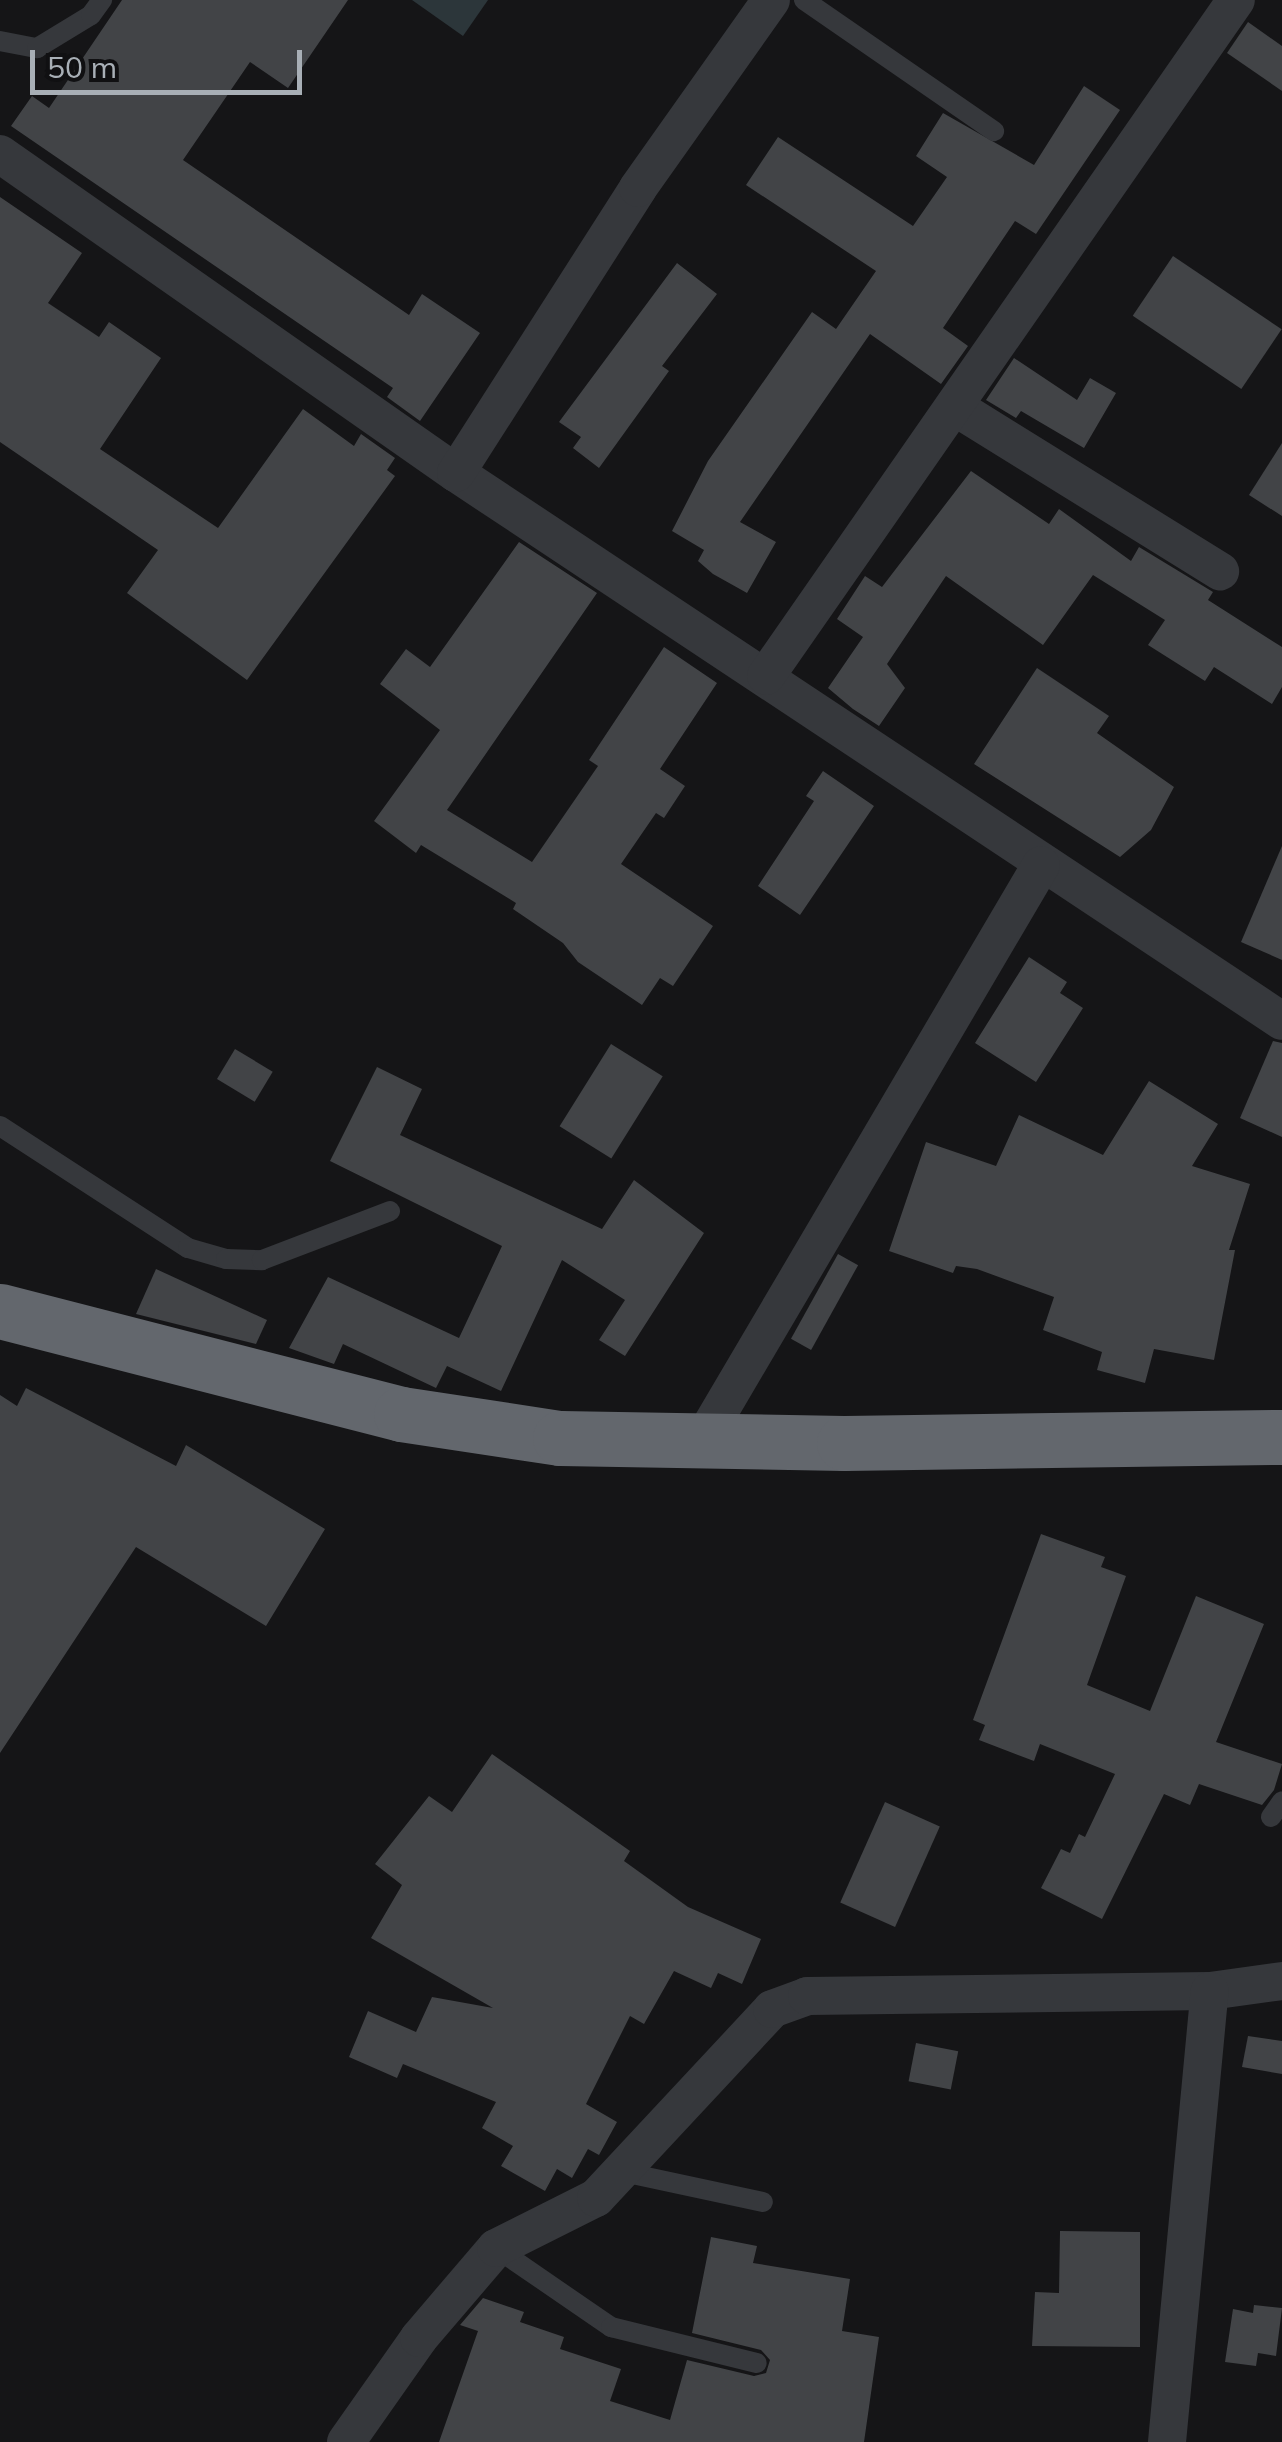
<!DOCTYPE html>
<style>
body{margin:0}
#map{position:relative;width:1282px;height:2442px;overflow:hidden;background:#151517;font-family:Mulish,sans-serif}
div>[style]{position:absolute}
[style*='--x']{left:calc(var(--x)*1px);top:calc(var(--y)*1px);width:calc(var(--w)*1px);rotate:calc(var(--a)*1deg)}
.water>*{inset:0;background:#2c363a}
.building>*{inset:0;background:#424447;transform-origin:0 0}
.lane>*{height:20px;margin:-10px;padding:0 10px;transform-origin:10px;border-radius:10px;background:#36383c}
.street>*{height:38px;margin:-19px;padding:0 19px;transform-origin:19px;border-radius:19px;background:#36383c}
.highway>*{height:55px;margin:-27.5px;padding:0 27.5px;transform-origin:27.5px;border-radius:27.5px;background:#63676d}
span{translate:-50% -50%;white-space:nowrap;text-align:center;line-height:1.15;-webkit-text-stroke:8px #101012;paint-order:stroke}
.scale{position:absolute;left:30px;top:50px;width:272px;height:45px;box-sizing:border-box;border:5px solid #a8afb6;border-top:0;padding-left:12px;font-size:30px;line-height:35px;white-space:nowrap;color:#a8afb6;-webkit-text-stroke:8px #101012;paint-order:stroke}
</style>
<div id="map">
<div class="water">
<div style="clip-path:polygon(412px 0,488px 0,463px 36px)"></div>
</div>
<div class="building">
<div style="clip-path:polygon(122px 0,348px 0,288px 88px,250px 62px,183px 160px,409px 315px,422px 294px,480px 333px,420px 421px,387px 397px,393px 388px,11px 126px,32px 96px,49px 108px)"></div>
<div style="clip-path:polygon(1248px 22px,1282px 46px,1282px 91px,1227px 53px)"></div>
<div style="clip-path:polygon(1084px 86px,1120px 110px,1036px 234px,1015px 221px,943px 328px,968px 346px,941px 384px,870px 334px,740px 522px,776px 542px,747px 593px,713px 574px,698px 561px,704px 550px,672px 531px,708px 461px,812px 312px,836px 329px,876px 271px,746px 185px,778px 137px,913px 226px,947px 177px,916px 156px,943px 113px,1034px 165px)"></div>
<div style="clip-path:polygon(0 197px,82px 253px,48px 303px,99px 337px,109px 322px,161px 358px,100px 449px,218px 528px,303px 409px,354px 446px,361px 434px,395px 458px,387px 470px,395px 476px,247px 680px,127px 593px,158px 550px,0 442px)"></div>
<div style="left:1173px;top:256px;width:131px;height:72px;rotate:34deg"></div>
<div style="clip-path:polygon(677px 263px,717px 294px,662px 366px,669px 371px,599px 468px,573px 448px,581px 437px,559px 422px)"></div>
<div style="clip-path:polygon(1014px 358px,1077px 400px,1090px 378px,1116px 393px,1084px 448px,1021px 411px,1016px 418px,986px 400px)"></div>
<div style="clip-path:polygon(1282px 443px,1282px 516px,1249px 495px)"></div>
<div style="clip-path:polygon(971px 471px,1049px 524px,1059px 509px,1131px 561px,1139px 547px,1213px 592px,1208px 600px,1282px 647px,1282px 687px,1272px 704px,1214px 667px,1205px 681px,1148px 645px,1165px 620px,1093px 575px,1043px 645px,946px 576px,887px 664px,905px 688px,879px 726px,853px 709px,828px 688px,863px 637px,837px 619px,865px 576px,882px 587px)"></div>
<div style="clip-path:polygon(519px 542px,597px 593px,447px 810px,532px 862px,598px 766px,589px 760px,664px 647px,717px 683px,660px 769px,685px 786px,664px 818px,656px 813px,621px 864px,713px 926px,673px 986px,660px 978px,642px 1005px,578px 962px,563px 943px,513px 909px,516px 903px,421px 845px,416px 853px,374px 821px,440px 730px,380px 684px,406px 649px,430px 667px)"></div>
<div style="clip-path:polygon(1037px 668px,1109px 716px,1097px 733px,1174px 787px,1151px 830px,1120px 857px,974px 764px)"></div>
<div style="clip-path:polygon(823px 771px,874px 806px,800px 915px,758px 886px,814px 801px,806px 796px)"></div>
<div style="clip-path:polygon(1282px 846px,1282px 960px,1241px 942px)"></div>
<div style="clip-path:polygon(1029px 957px,1067px 982px,1060px 993px,1083px 1008px,1036px 1082px,975px 1043px)"></div>
<div style="clip-path:polygon(1273px 1041px,1282px 1043px,1282px 1137px,1240px 1118px)"></div>
<div style="left:611px;top:1044px;width:61px;height:97px;rotate:32deg"></div>
<div style="left:235px;top:1049px;width:44px;height:35px;rotate:31deg"></div>
<div style="clip-path:polygon(377px 1067px,422px 1089px,400px 1135px,602px 1229px,634px 1180px,704px 1233px,625px 1356px,599px 1340px,625px 1300px,562px 1260px,501px 1391px,447px 1366px,436px 1388px,343px 1344px,334px 1364px,289px 1348px,328px 1277px,459px 1338px,502px 1246px,330px 1161px)"></div>
<div style="clip-path:polygon(1149px 1081px,1218px 1124px,1192px 1166px,1250px 1184px,1229px 1250px,1235px 1250px,1214px 1360px,1154px 1349px,1145px 1383px,1097px 1370px,1102px 1352px,1043px 1330px,1054px 1297px,977px 1269px,956px 1266px,953px 1273px,889px 1251px,926px 1142px,996px 1166px,1019px 1115px,1103px 1155px)"></div>
<div style="left:838px;top:1254px;width:23px;height:97px;rotate:29deg"></div>
<div style="clip-path:polygon(156px 1269px,267px 1320px,256px 1344px,136px 1314px)"></div>
<div style="clip-path:polygon(26px 1388px,176px 1466px,186px 1445px,325px 1529px,266px 1626px,136px 1547px,0 1753px,0 1395px,17px 1406px)"></div>
<div style="clip-path:polygon(1041px 1534px,1105px 1557px,1101px 1567px,1126px 1576px,1087px 1685px,1150px 1711px,1196px 1596px,1264px 1624px,1216px 1742px,1282px 1764px,1274px 1790px,1262px 1805px,1199px 1784px,1190px 1805px,1164px 1794px,1102px 1919px,1041px 1888px,1061px 1849px,1070px 1853px,1079px 1834px,1085px 1837px,1115px 1774px,1040px 1744px,1034px 1761px,979px 1740px,985px 1725px,973px 1720px)"></div>
<div style="clip-path:polygon(492px 1754px,630px 1851px,624px 1861px,688px 1907px,761px 1939px,742px 1984px,718px 1973px,711px 1988px,674px 1971px,644px 2024px,630px 2016px,586px 2104px,617px 2122px,599px 2155px,588px 2149px,572px 2178px,557px 2169px,545px 2191px,501px 2166px,513px 2146px,482px 2128px,496px 2102px,403px 2064px,397px 2078px,349px 2057px,368px 2011px,416px 2032px,432px 1997px,493px 2008px,371px 1938px,402px 1885px,375px 1864px,429px 1796px,452px 1812px)"></div>
<div style="left:885px;top:1802px;width:60px;height:110px;rotate:24deg"></div>
<div style="clip-path:polygon(1248px 2036px,1282px 2041px,1282px 2074px,1242px 2067px)"></div>
<div style="left:916px;top:2043px;width:43px;height:39px;rotate:11deg"></div>
<div style="clip-path:polygon(1060px 2231px,1140px 2232px,1140px 2347px,1032px 2346px,1035px 2292px,1059px 2293px)"></div>
<div style="clip-path:polygon(711px 2237px,757px 2246px,753px 2263px,850px 2279px,842px 2331px,879px 2337px,864px 2442px,439px 2442px,478px 2331px,460px 2325px,483px 2298px,524px 2312px,520px 2322px,564px 2337px,560px 2349px,621px 2369px,610px 2401px,670px 2420px,687px 2360px,754px 2376px,766px 2373px,770px 2360px,761px 2350px,692px 2333px)"></div>
<div style="clip-path:polygon(1254px 2305px,1282px 2308px,1276px 2356px,1258px 2353px,1256px 2366px,1225px 2362px,1233px 2309px,1253px 2313px)"></div>
</div>
<div class="lane">
<div style="--x:804;--y:0;--w:231;--a:34.6"></div>
<div style="--x:0;--y:41;--w:38;--a:11"></div>
<div style="--x:37;--y:48;--w:63;--a:-31.4"></div>
<div style="--x:91;--y:15;--w:19;--a:-54"></div>
<div style="--x:0;--y:1126;--w:224;--a:33"></div>
<div style="--x:188;--y:1248;--w:40;--a:16"></div>
<div style="--x:226;--y:1259;--w:36;--a:2"></div>
<div style="--x:262;--y:1260;--w:137;--a:-20.9"></div>
<div style="--x:1271;--y:1817;--w:19;--a:-55"></div>
<div style="--x:623;--y:2172;--w:143;--a:12.1"></div>
<div style="--x:496;--y:2248;--w:140;--a:34.5"></div>
<div style="--x:611;--y:2327;--w:150;--a:13.9"></div>
</div>
<div class="street">
<div style="--x:0;--y:154;--w:557;--a:34.98"></div>
<div style="--x:456;--y:473;--w:991;--a:33.56"></div>
<div style="--x:955;--y:407;--w:312;--a:31.8"></div>
<div style="--x:456;--y:473;--w:338;--a:-57.4"></div>
<div style="--x:638;--y:188;--w:230;--a:-54.7"></div>
<div style="--x:766;--y:676;--w:823;--a:-55.19"></div>
<div style="--x:702;--y:1441;--w:668;--a:-59.52"></div>
<div style="--x:346;--y:2442;--w:127;--a:-54.9"></div>
<div style="--x:419;--y:2338;--w:118;--a:-49.5"></div>
<div style="--x:496;--y:2248;--w:112;--a:-26.6"></div>
<div style="--x:596;--y:2198;--w:258;--a:-47"></div>
<div style="--x:772;--y:2009;--w:37;--a:-20"></div>
<div style="--x:807;--y:1996;--w:403;--a:-0.7"></div>
<div style="--x:1210;--y:1991;--w:73;--a:-7.9"></div>
<div style="--x:1167;--y:2442;--w:453;--a:-84.6"></div>
</div>
<div class="highway">
<div style="--x:0;--y:1311;--w:414;--a:14.4"></div>
<div style="--x:401;--y:1414;--w:161;--a:8.6"></div>
<div style="--x:560;--y:1438;--w:284;--a:1"></div>
<div style="--x:844;--y:1443;--w:438;--a:-0.8"></div>
</div>
<div class="scale">50 m</div>
</div>
